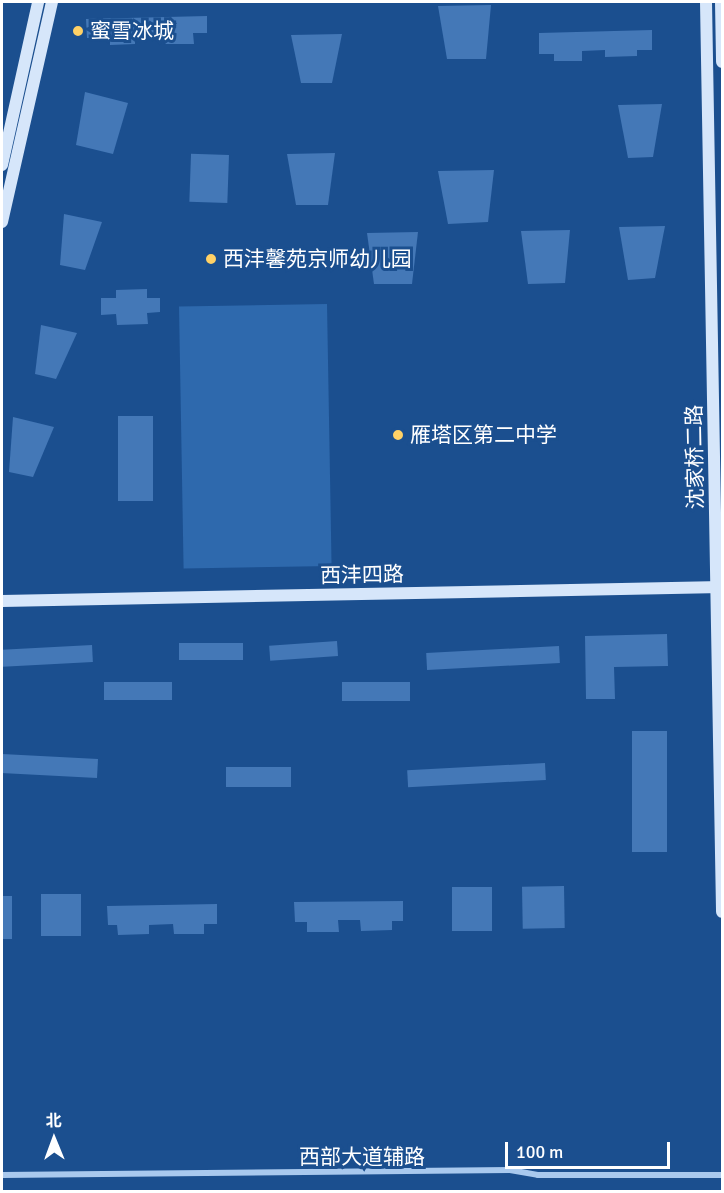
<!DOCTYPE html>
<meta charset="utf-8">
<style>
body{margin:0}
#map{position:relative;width:724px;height:1193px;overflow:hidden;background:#1b4f8f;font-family:Signika,"Noto Sans SC",sans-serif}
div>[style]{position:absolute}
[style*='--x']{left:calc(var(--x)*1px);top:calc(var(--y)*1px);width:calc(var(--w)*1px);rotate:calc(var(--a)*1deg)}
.green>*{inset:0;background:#2e69ad;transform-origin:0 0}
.building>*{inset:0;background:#4478b7;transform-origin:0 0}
.street>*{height:6px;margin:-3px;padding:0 3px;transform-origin:3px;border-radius:3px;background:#a9c9ee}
.secondary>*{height:12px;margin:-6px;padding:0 6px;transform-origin:6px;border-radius:6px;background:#d6e6fa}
.dots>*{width:16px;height:16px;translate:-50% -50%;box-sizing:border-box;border:3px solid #1b4f8f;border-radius:50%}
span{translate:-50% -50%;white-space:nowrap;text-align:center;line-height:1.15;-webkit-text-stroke:6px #1b4f8f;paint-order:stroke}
.poi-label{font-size:21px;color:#fff}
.left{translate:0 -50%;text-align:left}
.street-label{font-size:21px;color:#fff}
.frame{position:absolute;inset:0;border:3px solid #fff;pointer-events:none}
.north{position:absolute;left:24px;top:1109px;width:60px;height:60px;-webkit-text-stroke:4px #1b4f8f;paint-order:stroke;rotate:359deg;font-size:16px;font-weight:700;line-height:24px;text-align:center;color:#fff}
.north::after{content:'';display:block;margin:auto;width:21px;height:27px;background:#fff;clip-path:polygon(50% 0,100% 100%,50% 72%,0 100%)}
.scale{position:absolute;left:505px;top:1142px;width:165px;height:27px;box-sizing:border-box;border:3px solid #fff;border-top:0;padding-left:8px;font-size:18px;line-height:21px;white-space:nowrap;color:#fff;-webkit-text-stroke:4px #1b4f8f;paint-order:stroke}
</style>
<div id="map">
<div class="green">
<div style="left:327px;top:304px;width:262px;height:148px;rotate:89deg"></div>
</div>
<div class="building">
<div style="clip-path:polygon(491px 5px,486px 59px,447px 59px,438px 6px)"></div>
<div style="clip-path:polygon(207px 16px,207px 33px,193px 33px,194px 44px,165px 44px,164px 35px,135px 36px,135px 44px,110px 45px,110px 37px,87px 38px,86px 19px)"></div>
<div style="clip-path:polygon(652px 30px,652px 50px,637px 50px,637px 56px,605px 57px,605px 50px,582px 51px,582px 61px,554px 61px,554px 54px,539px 54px,539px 33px)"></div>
<div style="clip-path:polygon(342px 34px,332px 83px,301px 83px,291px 35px)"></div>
<div style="clip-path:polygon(85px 92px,128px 103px,113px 154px,76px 145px)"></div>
<div style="clip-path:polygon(662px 104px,653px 157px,628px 158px,618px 105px)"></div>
<div style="clip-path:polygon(335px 153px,328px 205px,296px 205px,287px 154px)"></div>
<div style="left:229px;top:155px;width:48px;height:38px;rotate:92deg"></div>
<div style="clip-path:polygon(494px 170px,488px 222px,448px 224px,438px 171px)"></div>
<div style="clip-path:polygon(64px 214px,102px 222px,85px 270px,60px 265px)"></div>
<div style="clip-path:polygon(665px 226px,655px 278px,628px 280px,619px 227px)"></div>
<div style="clip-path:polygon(570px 230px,565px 283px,528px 284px,521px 231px)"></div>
<div style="clip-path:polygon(418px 232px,412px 284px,374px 284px,367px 233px)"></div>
<div style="clip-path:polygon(147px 289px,147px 298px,160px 298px,160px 312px,147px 313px,148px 324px,117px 325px,116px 314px,101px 315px,101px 298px,116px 298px,116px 290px)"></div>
<div style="clip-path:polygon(41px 325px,77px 333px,56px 379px,35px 374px)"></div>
<div style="left:153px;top:416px;width:85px;height:35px;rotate:90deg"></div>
<div style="clip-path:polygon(13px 417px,54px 427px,33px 477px,9px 472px)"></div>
<div style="clip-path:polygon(667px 634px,668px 666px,614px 667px,615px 699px,586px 699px,585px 636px)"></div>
<div style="left:337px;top:641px;width:15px;height:68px;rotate:86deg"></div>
<div style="left:243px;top:643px;width:17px;height:64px;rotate:90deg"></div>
<div style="left:92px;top:645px;width:17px;height:90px;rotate:87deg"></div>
<div style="left:559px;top:646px;width:17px;height:133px;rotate:87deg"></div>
<div style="left:172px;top:682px;width:18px;height:68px;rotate:90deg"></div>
<div style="left:410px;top:682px;width:19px;height:68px;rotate:90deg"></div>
<div style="left:667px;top:731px;width:121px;height:35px;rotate:90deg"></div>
<div style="left:98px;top:759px;width:19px;height:96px;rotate:93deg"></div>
<div style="left:545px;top:763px;width:17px;height:138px;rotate:87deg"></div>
<div style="left:226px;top:767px;width:65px;height:20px"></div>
<div style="left:564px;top:886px;width:42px;height:42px;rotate:89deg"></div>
<div style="left:452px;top:887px;width:40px;height:44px"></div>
<div style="left:41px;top:894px;width:40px;height:42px"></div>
<div style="left:2px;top:896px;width:10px;height:43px"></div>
<div style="clip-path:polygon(403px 901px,403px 921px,392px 921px,392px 930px,361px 931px,360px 920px,338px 920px,339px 932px,307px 932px,307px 922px,295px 922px,294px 902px)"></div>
<div style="clip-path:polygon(217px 904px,217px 924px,204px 924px,204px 934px,174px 934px,173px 924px,149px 925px,149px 934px,118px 935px,117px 925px,108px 925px,107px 906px)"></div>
</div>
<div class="street">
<div style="--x:2;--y:1175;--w:508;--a:-0.56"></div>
<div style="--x:510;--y:1170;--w:28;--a:10"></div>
<div style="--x:538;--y:1175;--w:184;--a:0"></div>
</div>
<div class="secondary">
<div style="--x:706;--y:2;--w:910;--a:88.99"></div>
<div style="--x:721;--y:2;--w:60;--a:89"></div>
<div style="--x:2;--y:165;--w:167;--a:-77.5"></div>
<div style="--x:2;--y:222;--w:226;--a:-77.2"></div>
<div style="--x:2;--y:601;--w:720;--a:-1.11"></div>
</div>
<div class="dots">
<div style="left:78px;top:31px;background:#ffd166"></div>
<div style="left:211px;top:259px;background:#ffd166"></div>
<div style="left:398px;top:435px;background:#ffd166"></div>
</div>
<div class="poi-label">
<span class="left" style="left:90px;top:31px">蜜雪冰城</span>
<span class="left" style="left:223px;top:259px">西沣馨苑京师幼儿园</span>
<span class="left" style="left:410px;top:435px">雁塔区第二中学</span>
</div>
<div class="street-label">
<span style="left:695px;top:457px;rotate:-91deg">沈家桥二路</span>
<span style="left:362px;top:575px;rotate:-1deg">西沣四路</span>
<span style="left:362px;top:1157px">西部大道辅路</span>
</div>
<div class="frame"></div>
<div class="north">北</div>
<div class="scale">100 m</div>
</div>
